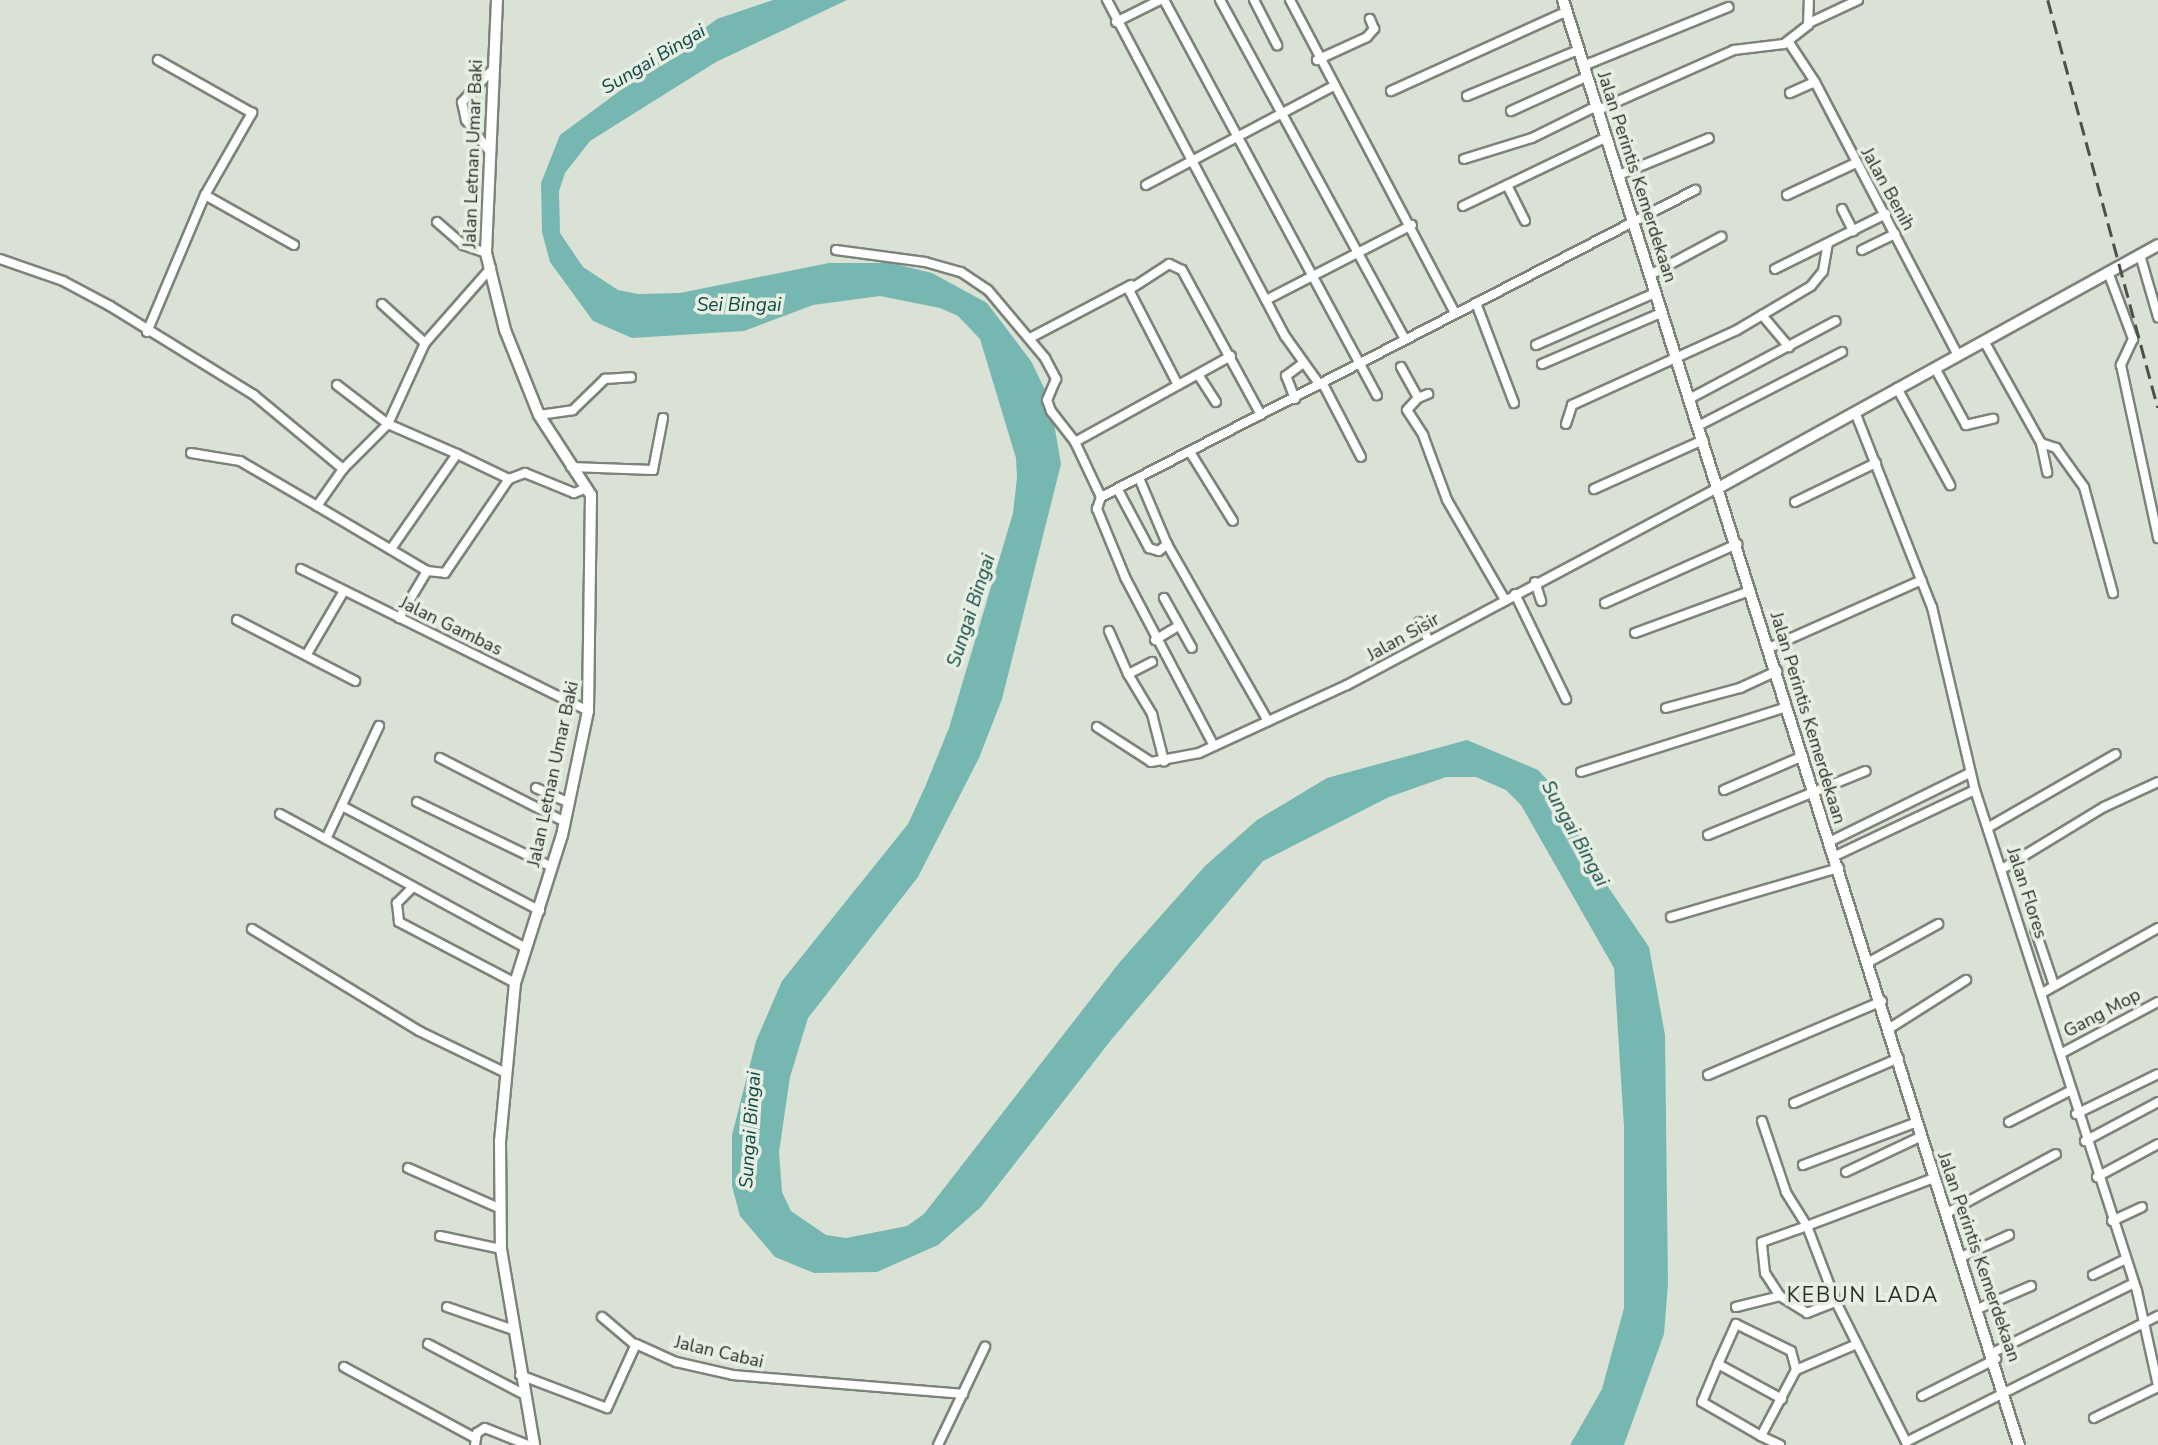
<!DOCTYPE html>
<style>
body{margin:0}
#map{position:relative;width:2158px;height:1445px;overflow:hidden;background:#dae2d6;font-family:"Nunito Sans",sans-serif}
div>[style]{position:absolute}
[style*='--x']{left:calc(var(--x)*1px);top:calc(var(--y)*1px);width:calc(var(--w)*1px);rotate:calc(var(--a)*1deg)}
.water>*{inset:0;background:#77b7b1}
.roads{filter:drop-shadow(2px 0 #7c8479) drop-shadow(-2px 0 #7c8479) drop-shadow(0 2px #7c8479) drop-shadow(0 -2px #7c8479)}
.street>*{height:8px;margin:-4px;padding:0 4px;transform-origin:4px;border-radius:4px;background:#fff}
.secondary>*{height:10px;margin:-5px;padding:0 5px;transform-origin:5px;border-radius:5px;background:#fff}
.rail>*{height:2.5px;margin-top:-1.25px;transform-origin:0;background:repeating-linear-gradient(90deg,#4c504b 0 14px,transparent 0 21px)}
span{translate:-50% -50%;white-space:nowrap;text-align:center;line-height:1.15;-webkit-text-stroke:7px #e7efe3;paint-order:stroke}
.street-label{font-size:18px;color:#292c28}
.water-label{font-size:19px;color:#0d4844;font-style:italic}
.quarter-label{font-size:21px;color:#2a3027;letter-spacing:2px}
</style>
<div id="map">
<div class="water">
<div style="clip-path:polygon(773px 0,847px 0,716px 62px,590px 141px,565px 173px,559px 191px,560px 233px,583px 267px,618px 290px,638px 294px,680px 293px,829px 263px,891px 263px,932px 273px,987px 303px,1031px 361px,1050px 400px,1061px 464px,1002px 699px,979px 758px,918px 877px,808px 1018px,790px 1077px,779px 1152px,782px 1192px,791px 1211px,826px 1235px,846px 1238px,907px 1226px,924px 1214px,1119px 963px,1205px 866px,1257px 820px,1327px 778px,1467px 740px,1538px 770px,1552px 785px,1602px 878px,1649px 947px,1665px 1035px,1668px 1284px,1664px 1334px,1624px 1445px,1570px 1445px,1602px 1389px,1624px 1308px,1624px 1127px,1614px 968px,1521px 805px,1506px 790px,1476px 777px,1446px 777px,1389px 797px,1263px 861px,1111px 1040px,981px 1207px,938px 1245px,877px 1272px,814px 1273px,775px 1257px,740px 1216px,732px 1186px,732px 1135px,756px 1041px,782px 981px,908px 824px,925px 787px,949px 728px,1013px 513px,1017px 478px,1016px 458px,980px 339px,958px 316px,940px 308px,880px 296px,813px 305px,744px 331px,632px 338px,593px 321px,550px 262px,542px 232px,541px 183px,560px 135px,717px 19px)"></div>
</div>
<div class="roads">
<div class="street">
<div style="--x:1107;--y:0;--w:380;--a:62.1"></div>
<div style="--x:1285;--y:336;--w:60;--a:54.5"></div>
<div style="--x:1164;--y:0;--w:449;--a:61.7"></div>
<div style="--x:1220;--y:0;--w:386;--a:61.4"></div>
<div style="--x:1254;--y:0;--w:51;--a:62.9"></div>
<div style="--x:1290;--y:0;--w:352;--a:62.2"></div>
<div style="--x:1116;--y:22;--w:49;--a:-26.6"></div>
<div style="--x:1809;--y:23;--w:54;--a:-25.1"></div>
<div style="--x:1788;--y:41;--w:49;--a:56.6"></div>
<div style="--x:1815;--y:82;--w:308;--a:62.4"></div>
<div style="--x:1317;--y:60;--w:55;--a:-24.7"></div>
<div style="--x:1367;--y:37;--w:11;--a:-49"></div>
<div style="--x:1374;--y:29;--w:11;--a:-112"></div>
<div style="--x:1583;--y:66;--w:157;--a:-22.1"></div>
<div style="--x:1391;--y:91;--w:193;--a:-24.4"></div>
<div style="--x:1790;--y:93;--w:27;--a:-24"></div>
<div style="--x:1467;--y:96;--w:120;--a:-22.5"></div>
<div style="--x:1598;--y:110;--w:149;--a:-23.8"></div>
<div style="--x:1734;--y:50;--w:50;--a:-6.8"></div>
<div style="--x:1784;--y:44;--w:31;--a:-38"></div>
<div style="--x:1808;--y:25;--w:25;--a:-88"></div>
<div style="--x:1511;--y:111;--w:82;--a:-24.4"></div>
<div style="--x:490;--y:152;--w:40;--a:-127"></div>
<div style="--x:466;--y:120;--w:18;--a:-103"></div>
<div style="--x:462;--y:102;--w:45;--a:-46.8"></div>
<div style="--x:1464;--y:159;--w:71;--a:-17.2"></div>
<div style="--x:1532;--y:138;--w:72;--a:-26.2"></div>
<div style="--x:1619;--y:175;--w:97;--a:-22.3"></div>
<div style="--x:1146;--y:185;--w:210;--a:-27.8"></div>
<div style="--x:1507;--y:185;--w:40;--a:63.4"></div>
<div style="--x:205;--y:195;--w:102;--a:29.3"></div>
<div style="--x:1787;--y:195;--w:76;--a:-24.9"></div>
<div style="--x:1463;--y:206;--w:160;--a:-25.6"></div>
<div style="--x:1842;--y:209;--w:25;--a:63"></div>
<div style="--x:437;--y:222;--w:35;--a:41"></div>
<div style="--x:463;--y:245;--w:24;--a:19"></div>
<div style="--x:836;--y:250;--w:90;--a:7.7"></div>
<div style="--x:925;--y:262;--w:37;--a:16"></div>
<div style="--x:961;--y:272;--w:32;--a:34"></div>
<div style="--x:988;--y:290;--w:89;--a:50"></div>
<div style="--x:1045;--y:358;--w:24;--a:62"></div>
<div style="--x:1056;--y:379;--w:23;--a:113"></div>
<div style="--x:1047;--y:400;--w:12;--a:70"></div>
<div style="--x:1051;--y:411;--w:39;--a:52"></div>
<div style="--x:1075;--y:442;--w:61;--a:64.7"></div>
<div style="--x:1862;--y:250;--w:37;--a:-26"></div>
<div style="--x:2140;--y:255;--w:65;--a:73.8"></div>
<div style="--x:0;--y:259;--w:67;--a:19.2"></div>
<div style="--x:63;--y:281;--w:53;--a:28"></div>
<div style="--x:110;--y:306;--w:169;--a:31.7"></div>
<div style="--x:254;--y:395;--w:116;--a:39.7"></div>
<div style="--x:1775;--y:269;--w:124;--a:-26.4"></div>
<div style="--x:2108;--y:272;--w:72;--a:69.5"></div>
<div style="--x:2133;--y:339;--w:29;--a:115"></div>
<div style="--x:2121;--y:365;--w:177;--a:77.9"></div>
<div style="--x:1650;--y:275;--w:81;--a:-28.2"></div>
<div style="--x:1266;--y:300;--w:164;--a:-27.2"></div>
<div style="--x:1476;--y:303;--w:107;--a:69.2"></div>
<div style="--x:382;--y:304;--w:58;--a:42.2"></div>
<div style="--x:425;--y:343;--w:100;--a:-48.7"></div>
<div style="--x:1762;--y:315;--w:42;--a:49.8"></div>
<div style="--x:147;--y:332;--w:149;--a:-67.1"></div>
<div style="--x:205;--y:195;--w:95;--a:-60.2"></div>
<div style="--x:252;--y:113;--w:108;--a:-150.6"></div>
<div style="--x:1030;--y:338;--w:114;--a:-27.7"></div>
<div style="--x:1984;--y:341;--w:117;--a:60.8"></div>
<div style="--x:2041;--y:443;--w:16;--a:18"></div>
<div style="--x:2056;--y:448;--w:48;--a:54.3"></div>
<div style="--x:2084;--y:487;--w:110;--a:74.7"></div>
<div style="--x:1536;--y:345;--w:130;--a:-23.6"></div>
<div style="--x:1542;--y:364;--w:129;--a:-23.2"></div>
<div style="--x:1401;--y:367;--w:35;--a:61"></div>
<div style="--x:1418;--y:398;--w:11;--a:-22"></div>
<div style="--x:1935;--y:368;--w:65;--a:61.5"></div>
<div style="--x:1966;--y:425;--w:28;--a:-13"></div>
<div style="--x:1199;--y:376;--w:31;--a:57"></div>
<div style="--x:1323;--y:384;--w:82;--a:62.5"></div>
<div style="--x:337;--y:385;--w:64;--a:37.4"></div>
<div style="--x:388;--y:424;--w:75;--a:23.5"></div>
<div style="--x:457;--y:454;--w:116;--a:124.8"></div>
<div style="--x:1178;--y:385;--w:107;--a:-117.3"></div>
<div style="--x:1129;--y:290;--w:48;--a:-33"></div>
<div style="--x:1169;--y:264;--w:14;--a:25"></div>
<div style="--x:1182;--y:270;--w:165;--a:61.4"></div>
<div style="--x:1897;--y:388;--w:111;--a:61.3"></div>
<div style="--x:1418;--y:398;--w:16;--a:133"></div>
<div style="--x:1407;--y:410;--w:30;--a:57"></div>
<div style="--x:1423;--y:435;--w:69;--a:69.7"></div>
<div style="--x:1447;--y:500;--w:116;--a:59.9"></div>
<div style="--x:1295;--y:399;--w:25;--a:-111"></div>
<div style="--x:1286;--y:376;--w:20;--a:-37"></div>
<div style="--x:1689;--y:399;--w:166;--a:-28"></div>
<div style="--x:1855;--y:412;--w:210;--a:68.5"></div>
<div style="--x:1932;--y:607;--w:188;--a:76.8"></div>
<div style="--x:1975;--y:790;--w:527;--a:72.08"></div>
<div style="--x:2137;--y:1291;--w:97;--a:77.5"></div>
<div style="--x:539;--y:415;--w:34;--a:-8"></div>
<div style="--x:573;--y:410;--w:45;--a:-44.1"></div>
<div style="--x:605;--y:379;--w:26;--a:-4"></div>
<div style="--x:1566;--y:424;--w:20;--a:-72"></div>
<div style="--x:1572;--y:405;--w:181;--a:-24.4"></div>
<div style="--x:1737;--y:330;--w:86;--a:-30.7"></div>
<div style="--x:1811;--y:286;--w:19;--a:-51"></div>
<div style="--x:1823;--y:271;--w:27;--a:-80"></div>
<div style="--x:1698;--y:426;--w:162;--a:-27.2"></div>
<div style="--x:1075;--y:442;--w:178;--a:-28.9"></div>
<div style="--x:2041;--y:443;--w:30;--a:78"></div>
<div style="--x:1190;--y:452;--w:81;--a:58.1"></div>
<div style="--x:191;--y:453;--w:50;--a:9.3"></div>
<div style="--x:240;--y:461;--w:89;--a:30.3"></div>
<div style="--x:571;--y:467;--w:82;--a:2.1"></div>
<div style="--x:653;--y:470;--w:53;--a:-79.1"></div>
<div style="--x:1139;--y:478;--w:72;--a:67"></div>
<div style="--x:1167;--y:544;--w:204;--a:60.3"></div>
<div style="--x:509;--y:479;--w:17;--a:-21"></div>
<div style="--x:525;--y:473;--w:53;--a:22.2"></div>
<div style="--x:574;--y:493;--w:14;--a:-21"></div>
<div style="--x:1594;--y:489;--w:120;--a:-24.2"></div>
<div style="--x:1118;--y:490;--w:66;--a:61.9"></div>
<div style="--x:1149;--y:548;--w:10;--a:17"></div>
<div style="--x:1159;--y:551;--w:11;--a:-41"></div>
<div style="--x:1795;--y:502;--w:90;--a:-25.7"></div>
<div style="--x:301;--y:569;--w:320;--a:26.3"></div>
<div style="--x:427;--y:571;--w:18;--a:6"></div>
<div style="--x:445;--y:573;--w:114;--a:-55.8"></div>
<div style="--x:509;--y:479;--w:58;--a:-154.3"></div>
<div style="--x:1535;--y:582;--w:20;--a:72"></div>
<div style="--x:1515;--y:594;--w:117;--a:64.1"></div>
<div style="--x:1164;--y:598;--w:57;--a:60.8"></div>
<div style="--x:1605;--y:603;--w:145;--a:-24.1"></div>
<div style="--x:399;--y:618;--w:55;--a:-59.2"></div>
<div style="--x:427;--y:571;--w:128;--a:-149.4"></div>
<div style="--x:317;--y:506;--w:45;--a:-54.9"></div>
<div style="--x:343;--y:469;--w:64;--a:-45"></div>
<div style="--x:388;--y:424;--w:89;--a:-65.4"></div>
<div style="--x:237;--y:620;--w:133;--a:27.3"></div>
<div style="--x:1419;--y:622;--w:21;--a:62"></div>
<div style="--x:1109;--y:631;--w:47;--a:66.2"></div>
<div style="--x:1635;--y:633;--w:122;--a:-20.1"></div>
<div style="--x:1155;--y:640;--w:27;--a:-31"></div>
<div style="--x:1769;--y:648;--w:167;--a:-24"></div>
<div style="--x:307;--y:654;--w:73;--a:-59.6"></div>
<div style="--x:1152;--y:662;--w:27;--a:153"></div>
<div style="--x:1128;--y:674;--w:47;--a:59"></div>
<div style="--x:1152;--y:714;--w:49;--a:75.7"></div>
<div style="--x:1666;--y:708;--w:77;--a:-15.1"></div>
<div style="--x:1740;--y:688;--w:41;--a:-24.7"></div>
<div style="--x:1097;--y:727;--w:64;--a:32.9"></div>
<div style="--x:1151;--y:762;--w:49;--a:-10.6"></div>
<div style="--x:1199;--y:753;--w:163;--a:-24.7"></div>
<div style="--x:1347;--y:685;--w:422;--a:-28"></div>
<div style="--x:1214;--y:746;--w:191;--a:-117.8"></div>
<div style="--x:1125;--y:577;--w:74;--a:-112.4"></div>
<div style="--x:1097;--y:509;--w:13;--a:-72"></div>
<div style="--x:1101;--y:497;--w:669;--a:-27.33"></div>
<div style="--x:440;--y:758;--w:140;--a:27.1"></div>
<div style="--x:1581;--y:772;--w:216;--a:-17.5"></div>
<div style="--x:536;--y:788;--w:34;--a:24"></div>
<div style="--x:1724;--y:790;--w:86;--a:-23.3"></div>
<div style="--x:417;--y:802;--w:150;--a:25.7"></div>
<div style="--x:342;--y:806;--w:224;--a:27.9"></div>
<div style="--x:280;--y:814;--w:280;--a:28.6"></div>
<div style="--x:1989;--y:827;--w:146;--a:-29.9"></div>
<div style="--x:1708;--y:835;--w:170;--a:-22.1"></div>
<div style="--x:326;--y:839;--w:125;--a:-64.9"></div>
<div style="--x:1829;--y:842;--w:157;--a:-26.1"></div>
<div style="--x:1833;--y:857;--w:157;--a:-25.3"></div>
<div style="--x:2002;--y:869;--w:119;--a:-31.3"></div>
<div style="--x:2104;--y:807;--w:60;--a:-24.8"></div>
<div style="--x:413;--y:887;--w:23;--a:135"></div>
<div style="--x:397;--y:903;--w:19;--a:84"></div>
<div style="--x:399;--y:922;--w:131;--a:27.7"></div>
<div style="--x:1671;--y:917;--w:175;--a:-16.3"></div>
<div style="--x:252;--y:929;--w:196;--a:31.4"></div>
<div style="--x:419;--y:1031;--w:97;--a:25.8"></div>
<div style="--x:2035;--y:929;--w:59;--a:71.3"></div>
<div style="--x:1869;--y:962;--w:79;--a:-28.8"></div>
<div style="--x:2042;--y:993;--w:133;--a:-29.3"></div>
<div style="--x:1890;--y:1028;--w:90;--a:-32.3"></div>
<div style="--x:2062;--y:1053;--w:109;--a:-28"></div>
<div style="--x:1708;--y:1075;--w:189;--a:-23"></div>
<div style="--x:1794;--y:1103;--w:114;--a:-23.2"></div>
<div style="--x:2076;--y:1114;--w:91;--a:-26"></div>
<div style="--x:2009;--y:1122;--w:66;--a:-27"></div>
<div style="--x:2085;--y:1141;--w:83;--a:-28.1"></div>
<div style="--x:1803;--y:1165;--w:120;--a:-20.6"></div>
<div style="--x:408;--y:1168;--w:99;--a:23.7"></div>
<div style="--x:1846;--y:1172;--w:82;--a:-25.3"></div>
<div style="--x:2097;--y:1177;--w:69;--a:-28.4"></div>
<div style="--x:1934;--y:1178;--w:136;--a:159.3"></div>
<div style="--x:1807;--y:1226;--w:81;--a:69.1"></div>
<div style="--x:1836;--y:1302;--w:157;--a:63.4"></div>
<div style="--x:1906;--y:1442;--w:282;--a:-26.6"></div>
<div style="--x:1945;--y:1214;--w:126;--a:-28.4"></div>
<div style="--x:2112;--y:1221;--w:33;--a:-25"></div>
<div style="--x:440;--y:1236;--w:62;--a:12"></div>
<div style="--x:1959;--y:1258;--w:55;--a:-24.7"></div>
<div style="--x:2093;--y:1275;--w:37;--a:-26"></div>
<div style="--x:1780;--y:1296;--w:32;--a:32"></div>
<div style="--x:1807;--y:1313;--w:31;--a:-21"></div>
<div style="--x:447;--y:1307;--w:68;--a:19"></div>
<div style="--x:1736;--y:1307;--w:45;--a:-14"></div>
<div style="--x:1780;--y:1296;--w:27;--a:-123"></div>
<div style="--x:1765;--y:1273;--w:31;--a:-96"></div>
<div style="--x:1762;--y:1242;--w:48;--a:-19.6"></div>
<div style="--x:1807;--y:1226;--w:40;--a:-122"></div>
<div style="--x:1786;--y:1192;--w:75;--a:-108.7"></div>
<div style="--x:1975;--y:1310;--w:61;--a:-23.2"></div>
<div style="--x:602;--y:1317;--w:42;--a:40.2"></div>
<div style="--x:428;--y:1344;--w:110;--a:27.7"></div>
<div style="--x:1994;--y:1352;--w:156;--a:-26.2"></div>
<div style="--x:1718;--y:1364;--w:44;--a:-65.8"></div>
<div style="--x:1736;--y:1324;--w:61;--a:26.1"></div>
<div style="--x:1791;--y:1351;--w:20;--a:75"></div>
<div style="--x:344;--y:1367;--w:149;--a:28.5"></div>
<div style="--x:520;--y:1375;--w:93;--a:20.8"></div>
<div style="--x:607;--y:1408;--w:70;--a:-65.6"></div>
<div style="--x:636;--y:1344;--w:44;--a:24.2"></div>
<div style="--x:676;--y:1362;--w:58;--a:12.8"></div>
<div style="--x:733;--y:1375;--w:231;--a:4.7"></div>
<div style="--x:1922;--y:1396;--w:83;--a:-26.6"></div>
<div style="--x:2094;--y:1418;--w:71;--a:-25.8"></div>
<div style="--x:1761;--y:1436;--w:68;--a:-150"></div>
<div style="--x:1702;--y:1402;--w:41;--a:-67.2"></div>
<div style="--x:1718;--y:1364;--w:73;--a:28.7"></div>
<div style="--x:475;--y:1445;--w:12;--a:-81"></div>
<div style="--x:477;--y:1433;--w:9;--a:-32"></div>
<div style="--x:485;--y:1428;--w:46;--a:21.6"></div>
<div style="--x:938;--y:1445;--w:109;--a:-64.4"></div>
<div style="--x:1780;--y:1445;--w:21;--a:-155"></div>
<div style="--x:1761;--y:1436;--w:75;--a:-62.1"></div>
<div style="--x:1796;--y:1370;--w:66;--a:-23.1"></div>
</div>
<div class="secondary">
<div style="--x:497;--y:0;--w:253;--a:92.5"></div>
<div style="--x:486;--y:253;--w:79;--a:76.1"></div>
<div style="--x:505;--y:330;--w:92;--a:68.2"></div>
<div style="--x:539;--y:415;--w:95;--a:57"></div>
<div style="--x:591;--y:495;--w:216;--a:90.8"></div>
<div style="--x:588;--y:711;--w:127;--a:101.8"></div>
<div style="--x:562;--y:835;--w:155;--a:107.6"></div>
<div style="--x:515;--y:983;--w:159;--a:95.4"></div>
<div style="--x:500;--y:1141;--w:108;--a:89.5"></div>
<div style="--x:501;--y:1249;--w:199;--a:80.4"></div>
<div style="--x:1563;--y:0;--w:1515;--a:72.49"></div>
<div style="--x:1720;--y:487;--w:500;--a:-28.92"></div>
</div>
</div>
<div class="rail">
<div style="--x:2048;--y:0;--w:422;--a:74.9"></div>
</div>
<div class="street-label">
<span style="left:473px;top:154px;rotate:-88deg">Jalan Letnan Umar Baki</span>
<span style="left:1637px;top:177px;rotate:72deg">Jalan Perintis Kemerdekaan</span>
<span style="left:1888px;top:189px;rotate:61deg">Jalan Benih</span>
<span style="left:451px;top:626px;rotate:26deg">Jalan Gambas</span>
<span style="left:1403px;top:637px;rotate:-29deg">Jalan Sisir</span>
<span style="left:1808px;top:718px;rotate:73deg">Jalan Perintis Kemerdekaan</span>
<span style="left:553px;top:774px;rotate:-78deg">Jalan Letnan Umar Baki</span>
<span style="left:2027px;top:893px;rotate:72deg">Jalan Flores</span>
<span style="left:2102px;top:1013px;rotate:-28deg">Gang Mop</span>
<span style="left:1979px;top:1257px;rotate:71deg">Jalan Perintis Kemerdekaan</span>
<span style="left:719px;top:1352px;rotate:13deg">Jalan Cabai</span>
</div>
<div class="water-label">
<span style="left:654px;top:60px;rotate:-31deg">Sungai Bingai</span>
<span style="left:739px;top:306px">Sei Bingai</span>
<span style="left:972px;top:611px;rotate:-72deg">Sungai Bingai</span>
<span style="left:1574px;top:834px;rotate:61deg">Sungai Bingai</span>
<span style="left:751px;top:1130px;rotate:-86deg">Sungai Bingai</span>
</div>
<div class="quarter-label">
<span style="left:1863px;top:1295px">KEBUN LADA</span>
</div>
</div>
